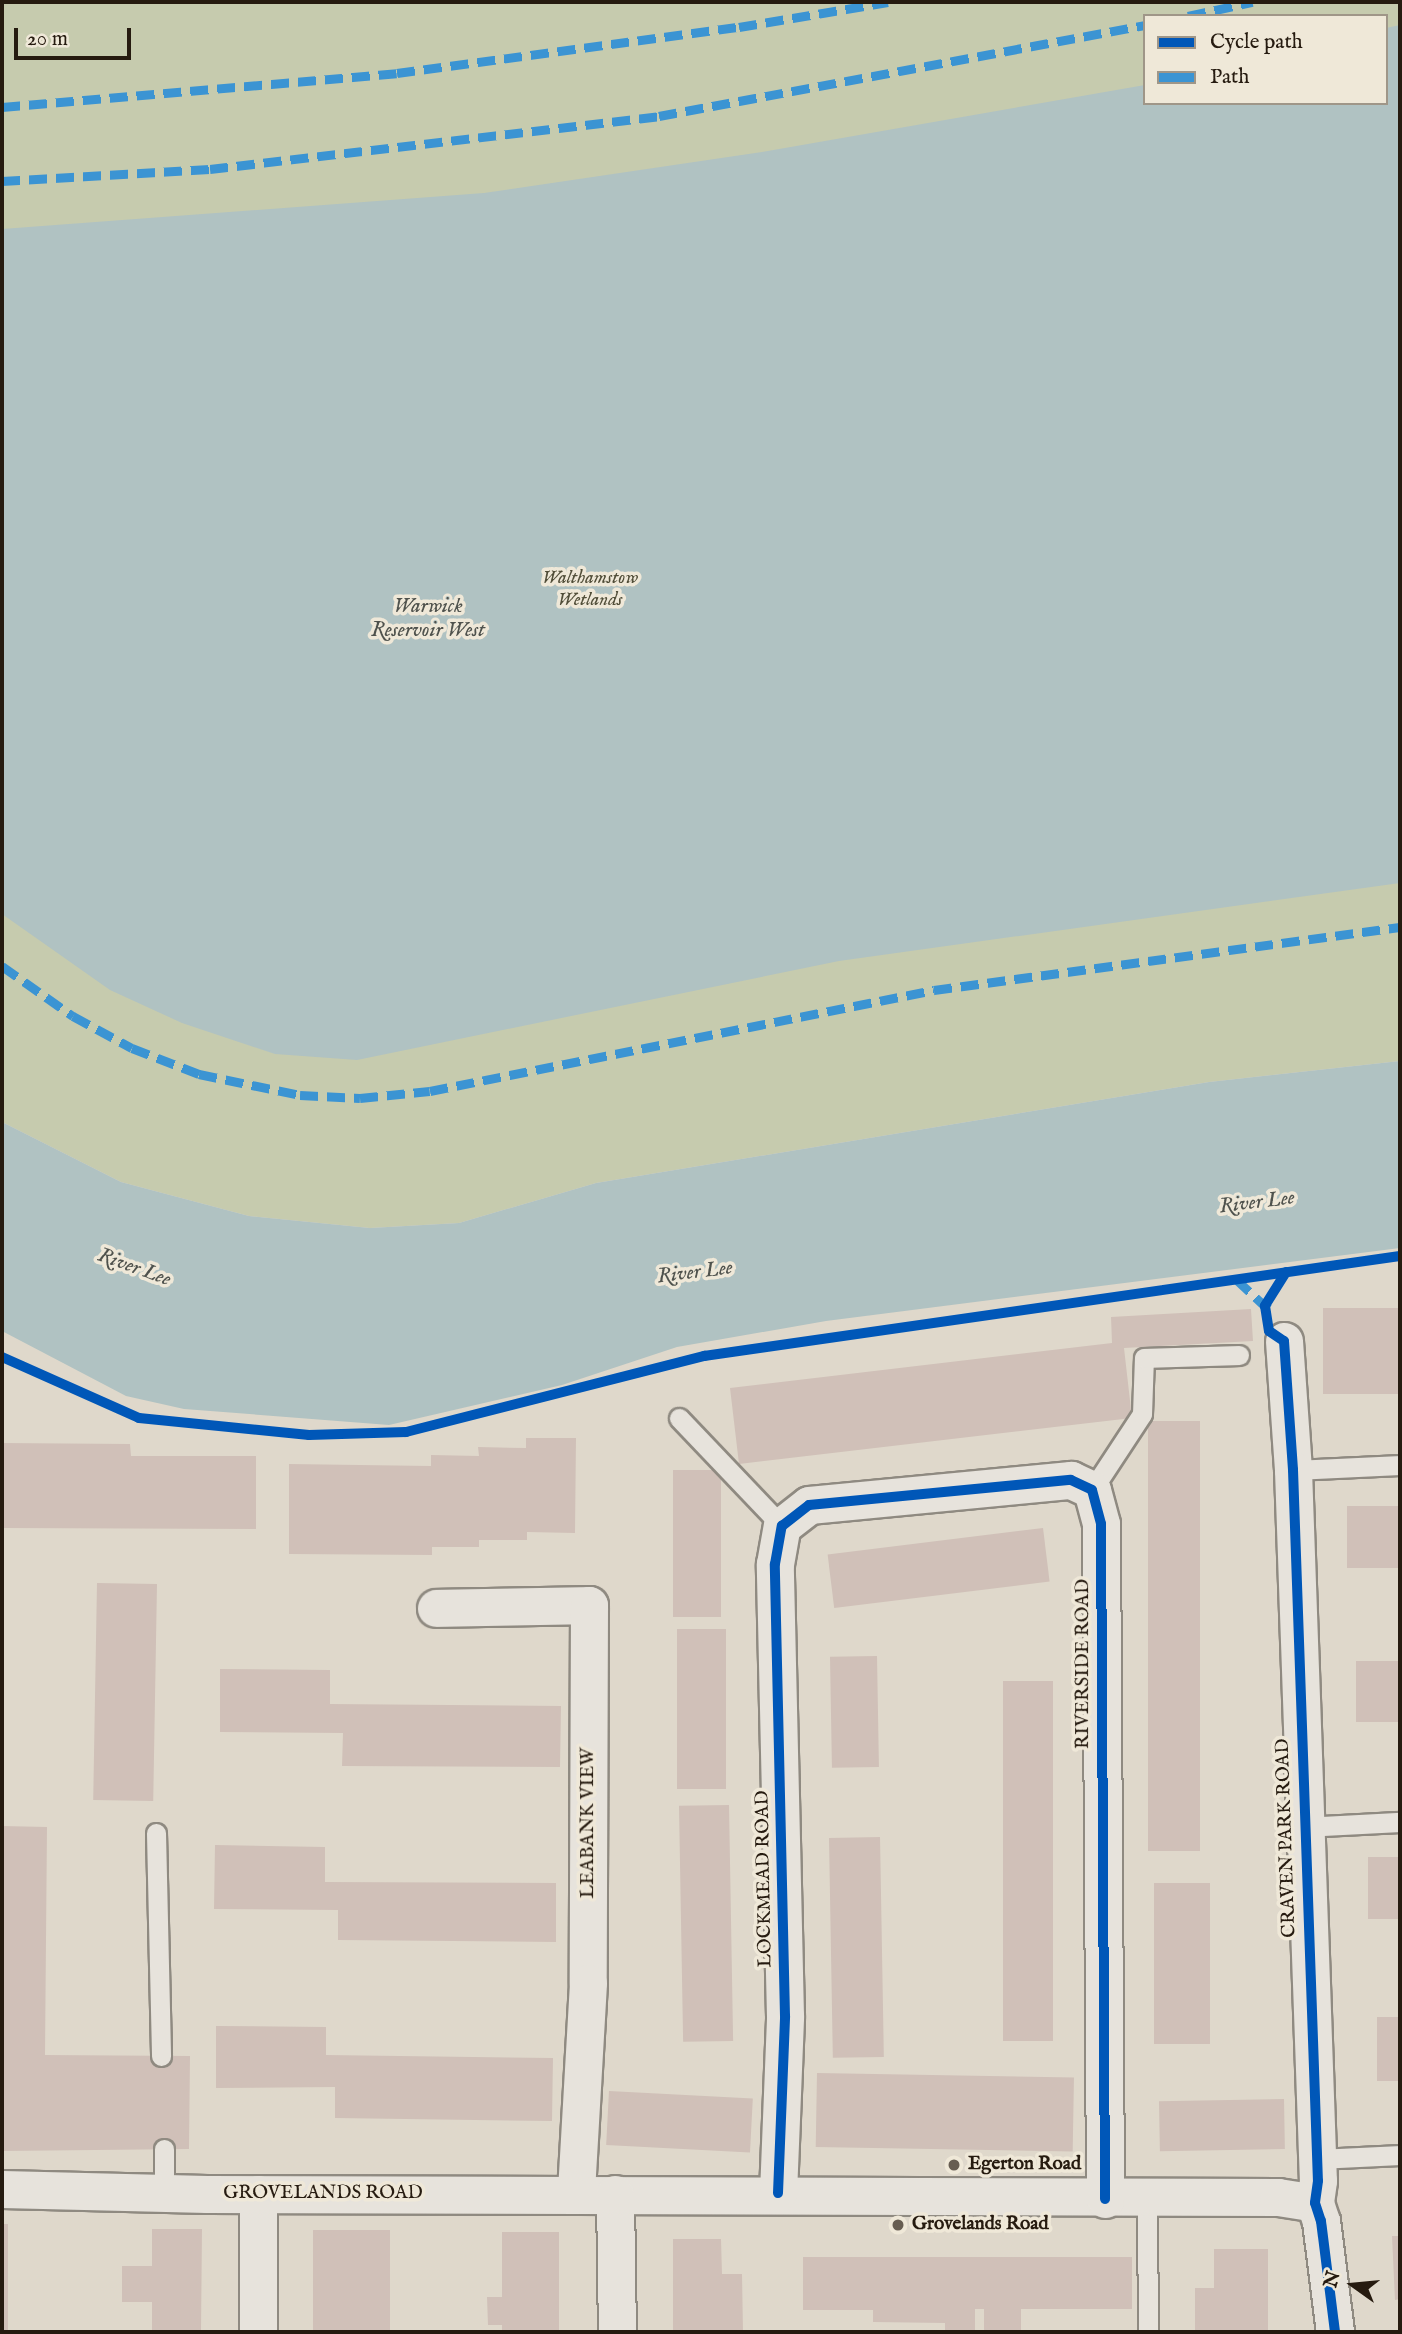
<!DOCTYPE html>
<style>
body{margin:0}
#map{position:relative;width:1402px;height:2334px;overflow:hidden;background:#dfd8cb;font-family:"IM FELL English",serif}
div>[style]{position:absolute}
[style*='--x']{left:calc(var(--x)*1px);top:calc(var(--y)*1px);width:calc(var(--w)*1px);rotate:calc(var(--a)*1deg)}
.green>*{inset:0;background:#c6cbae}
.water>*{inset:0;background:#b0c2c2}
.building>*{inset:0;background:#d0c0b8;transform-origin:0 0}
.roads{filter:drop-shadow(2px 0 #8f8a81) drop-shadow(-2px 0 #8f8a81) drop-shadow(0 2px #8f8a81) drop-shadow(0 -2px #8f8a81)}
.service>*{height:19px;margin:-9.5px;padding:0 9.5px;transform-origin:9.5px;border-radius:9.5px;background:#e7e3dc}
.minor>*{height:37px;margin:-18.5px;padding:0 18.5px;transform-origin:18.5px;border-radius:18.5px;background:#e7e3dc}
.quiet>*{height:9px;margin-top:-4.5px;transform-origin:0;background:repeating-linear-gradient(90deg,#3b94d3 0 18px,transparent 0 27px)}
.cycleway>*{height:10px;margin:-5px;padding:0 5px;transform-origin:5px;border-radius:5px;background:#0057b8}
.dots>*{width:19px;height:19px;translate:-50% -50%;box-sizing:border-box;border:4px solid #efe8d8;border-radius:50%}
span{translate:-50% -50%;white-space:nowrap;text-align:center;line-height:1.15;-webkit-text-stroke:7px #efe8d8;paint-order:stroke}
.park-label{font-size:19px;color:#504d38;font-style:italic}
.street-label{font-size:19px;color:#261b10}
.poi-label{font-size:19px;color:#261b10;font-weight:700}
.left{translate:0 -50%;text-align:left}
.water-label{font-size:21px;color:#4f524d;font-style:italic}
.frame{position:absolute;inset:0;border:4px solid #261b10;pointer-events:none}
.legend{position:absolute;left:1143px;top:14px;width:245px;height:91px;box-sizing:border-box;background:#efe8d8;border:2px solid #9f9688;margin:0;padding:9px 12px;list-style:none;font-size:21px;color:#261b10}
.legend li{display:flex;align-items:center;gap:14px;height:35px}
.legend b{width:35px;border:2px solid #9f9688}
.north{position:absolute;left:1318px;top:2250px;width:70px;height:70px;-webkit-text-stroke:5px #efe8d8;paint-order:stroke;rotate:285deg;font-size:19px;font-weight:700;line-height:28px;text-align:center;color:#261b10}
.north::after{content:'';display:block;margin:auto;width:24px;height:32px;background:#261b10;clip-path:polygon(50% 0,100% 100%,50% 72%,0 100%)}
.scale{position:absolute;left:14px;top:28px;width:117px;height:32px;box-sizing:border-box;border:4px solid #261b10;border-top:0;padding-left:9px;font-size:21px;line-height:24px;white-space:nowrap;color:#261b10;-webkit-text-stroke:5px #efe8d8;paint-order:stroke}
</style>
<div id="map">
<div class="green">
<div style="clip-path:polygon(evenodd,2px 2px,1400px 2px,1400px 1061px,1209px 1082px,596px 1183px,459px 1223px,370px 1228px,249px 1216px,121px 1182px,2px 1122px,2px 2px,1145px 16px,1386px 16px,1386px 103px,1145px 103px,1145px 16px)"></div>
</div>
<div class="water">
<div style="clip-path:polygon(1400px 25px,1400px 883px,839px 961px,357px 1060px,275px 1054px,182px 1023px,110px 990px,2px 914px,2px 229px,484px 193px,762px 152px,1145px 85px,1145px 103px,1386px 103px,1386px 28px)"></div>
<div style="clip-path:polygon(1400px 1061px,1400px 1248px,826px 1321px,677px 1347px,562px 1385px,389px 1425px,184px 1409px,126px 1396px,2px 1331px,2px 1122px,121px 1182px,249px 1216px,370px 1228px,459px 1223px,596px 1183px,1209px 1082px)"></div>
</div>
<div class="building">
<div style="left:1400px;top:1308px;width:86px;height:77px;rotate:90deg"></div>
<div style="clip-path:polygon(1251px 1309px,1253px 1341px,1124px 1348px,1132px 1418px,739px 1464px,730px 1388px,1112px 1343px,1111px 1317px)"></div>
<div style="left:1148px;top:1421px;width:52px;height:430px"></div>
<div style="clip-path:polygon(526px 1438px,576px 1438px,575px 1533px,527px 1532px,527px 1540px,479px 1540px,479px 1547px,432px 1547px,432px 1555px,289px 1554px,289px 1464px,431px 1466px,431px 1455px,479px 1456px,478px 1447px,526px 1448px)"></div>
<div style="clip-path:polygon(2px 1443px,130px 1444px,131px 1456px,256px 1456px,256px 1529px,2px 1528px)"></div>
<div style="left:673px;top:1470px;width:48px;height:147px"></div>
<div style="left:1400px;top:1506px;width:62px;height:53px;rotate:90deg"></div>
<div style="left:1043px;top:1528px;width:54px;height:217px;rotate:83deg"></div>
<div style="left:97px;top:1583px;width:60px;height:217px;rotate:1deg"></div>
<div style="left:677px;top:1629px;width:49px;height:160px"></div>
<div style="left:877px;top:1656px;width:111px;height:47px;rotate:89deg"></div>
<div style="left:1400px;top:1661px;width:61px;height:44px;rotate:90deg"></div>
<div style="clip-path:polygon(220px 1669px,330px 1670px,330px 1704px,561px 1706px,560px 1767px,342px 1766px,343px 1733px,220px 1732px)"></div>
<div style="left:1003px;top:1681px;width:50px;height:360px"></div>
<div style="left:729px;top:1805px;width:236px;height:50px;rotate:89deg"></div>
<div style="clip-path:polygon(2px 1826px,47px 1827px,45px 2055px,190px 2056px,189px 2149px,2px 2151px)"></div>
<div style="left:880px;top:1837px;width:220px;height:51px;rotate:89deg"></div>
<div style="clip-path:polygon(215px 1845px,325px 1847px,325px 1882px,556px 1883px,556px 1942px,338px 1940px,338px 1910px,214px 1909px)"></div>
<div style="left:1400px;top:1857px;width:62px;height:32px;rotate:90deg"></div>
<div style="left:1154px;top:1883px;width:56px;height:161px"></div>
<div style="left:1400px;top:2017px;width:64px;height:23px;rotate:90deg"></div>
<div style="clip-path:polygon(216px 2026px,326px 2027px,326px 2055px,553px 2058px,552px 2121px,335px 2118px,335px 2087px,216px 2088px)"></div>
<div style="left:817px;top:2073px;width:257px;height:74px;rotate:1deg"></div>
<div style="left:609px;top:2091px;width:144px;height:54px;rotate:3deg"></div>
<div style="left:1284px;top:2099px;width:50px;height:125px;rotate:89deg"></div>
<div style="left:2px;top:2224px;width:6px;height:108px"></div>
<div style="clip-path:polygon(152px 2229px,202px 2229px,201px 2332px,152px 2332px,152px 2302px,122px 2302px,122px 2266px,152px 2266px)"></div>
<div style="left:313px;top:2230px;width:77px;height:102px"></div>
<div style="clip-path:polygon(502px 2232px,559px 2232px,559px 2332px,502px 2332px,502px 2325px,488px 2325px,487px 2297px,502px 2297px)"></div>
<div style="clip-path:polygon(1392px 2236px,1400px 2236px,1400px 2299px,1395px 2300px)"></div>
<div style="clip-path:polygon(673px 2239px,721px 2239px,722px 2274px,742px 2274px,743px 2332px,673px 2332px)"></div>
<div style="clip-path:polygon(1214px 2249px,1268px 2249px,1268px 2332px,1195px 2332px,1195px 2288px,1214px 2288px)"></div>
<div style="clip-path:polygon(803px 2257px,1132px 2257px,1132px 2309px,1021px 2309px,1021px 2332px,984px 2332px,984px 2309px,975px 2309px,975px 2332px,945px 2332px,945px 2323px,873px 2322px,873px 2310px,803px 2310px)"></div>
</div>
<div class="roads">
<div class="service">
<div style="--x:679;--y:1418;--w:149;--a:46.4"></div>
<div style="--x:1293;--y:1470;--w:107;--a:-2.7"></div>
<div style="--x:1092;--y:1490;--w:91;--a:-56.7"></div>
<div style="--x:1142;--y:1414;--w:56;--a:-88"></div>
<div style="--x:1144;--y:1358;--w:95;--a:-1.8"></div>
<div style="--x:1303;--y:1827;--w:97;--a:-3"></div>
<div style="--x:156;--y:1833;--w:223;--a:88.7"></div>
<div style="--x:164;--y:2149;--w:45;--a:90"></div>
<div style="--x:1317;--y:2159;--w:83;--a:-2.8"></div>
<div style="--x:1147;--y:2199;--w:133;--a:89.6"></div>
</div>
<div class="minor">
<div style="--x:1284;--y:1341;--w:129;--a:86"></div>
<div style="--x:1293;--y:1470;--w:711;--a:87.99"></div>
<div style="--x:1318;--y:2181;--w:22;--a:98"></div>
<div style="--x:1315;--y:2203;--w:19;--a:72"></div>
<div style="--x:1321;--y:2221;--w:112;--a:82.8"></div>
<div style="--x:436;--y:1608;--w:153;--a:-1.1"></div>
<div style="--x:589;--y:1605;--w:378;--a:90.2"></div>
<div style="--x:588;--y:1983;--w:210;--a:93.3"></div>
<div style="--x:2;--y:2189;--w:205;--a:1.4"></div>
<div style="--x:207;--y:2194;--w:1071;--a:0.16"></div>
<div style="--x:1278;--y:2197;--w:37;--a:9"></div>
<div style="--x:778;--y:2193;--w:177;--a:-87.7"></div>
<div style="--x:785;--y:2016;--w:452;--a:-91.3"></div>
<div style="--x:775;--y:1564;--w:39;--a:-80"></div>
<div style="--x:782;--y:1526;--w:34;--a:-38"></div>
<div style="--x:809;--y:1505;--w:263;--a:-5.5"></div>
<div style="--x:1071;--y:1480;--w:23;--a:25"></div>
<div style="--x:1092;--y:1490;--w:35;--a:75"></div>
<div style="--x:1101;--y:1524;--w:675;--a:89.66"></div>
<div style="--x:258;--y:2194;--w:138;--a:90"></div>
<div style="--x:615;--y:2194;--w:138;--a:89.2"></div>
</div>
</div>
<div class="quiet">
<div style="--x:1188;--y:16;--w:66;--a:-12.3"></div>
<div style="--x:2;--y:107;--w:396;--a:-4.9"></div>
<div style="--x:397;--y:73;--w:345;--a:-7.7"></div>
<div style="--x:739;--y:27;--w:151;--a:-9.5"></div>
<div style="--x:2;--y:181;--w:208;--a:-3.3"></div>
<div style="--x:210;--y:169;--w:452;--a:-6.7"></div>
<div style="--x:659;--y:116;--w:494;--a:-10.6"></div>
<div style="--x:2;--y:966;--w:87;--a:35.2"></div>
<div style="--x:73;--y:1016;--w:67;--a:28.5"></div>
<div style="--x:132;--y:1048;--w:72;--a:21.2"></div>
<div style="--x:199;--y:1074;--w:103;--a:11.7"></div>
<div style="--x:300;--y:1095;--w:60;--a:2.9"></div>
<div style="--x:360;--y:1098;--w:70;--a:-5.7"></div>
<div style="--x:430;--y:1091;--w:514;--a:-11.33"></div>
<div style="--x:934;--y:990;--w:470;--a:-7.7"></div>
<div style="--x:1236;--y:1279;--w:40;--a:43"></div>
<div style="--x:1265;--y:1306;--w:5;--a:-53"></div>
</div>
<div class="cycleway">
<div style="--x:1286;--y:1272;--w:40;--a:122"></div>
<div style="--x:1265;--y:1306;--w:25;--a:81"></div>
<div style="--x:1269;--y:1331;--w:18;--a:34"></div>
<div style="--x:1284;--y:1341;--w:129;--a:86"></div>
<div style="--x:1293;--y:1470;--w:711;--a:87.99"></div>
<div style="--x:1318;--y:2181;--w:22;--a:98"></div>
<div style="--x:1315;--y:2203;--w:19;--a:72"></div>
<div style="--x:1321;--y:2221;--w:112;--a:82.8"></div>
<div style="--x:2;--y:1357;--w:150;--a:24"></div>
<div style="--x:139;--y:1418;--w:171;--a:5.7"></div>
<div style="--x:309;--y:1435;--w:97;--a:-1.8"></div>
<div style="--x:406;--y:1432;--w:308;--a:-14.3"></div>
<div style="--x:704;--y:1356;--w:703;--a:-8.18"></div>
<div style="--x:778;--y:2193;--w:177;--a:-87.7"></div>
<div style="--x:785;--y:2016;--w:452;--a:-91.3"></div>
<div style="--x:775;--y:1564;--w:39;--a:-80"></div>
<div style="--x:782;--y:1526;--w:34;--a:-38"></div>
<div style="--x:809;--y:1505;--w:263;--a:-5.5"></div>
<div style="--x:1071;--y:1480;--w:23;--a:25"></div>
<div style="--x:1092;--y:1490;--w:35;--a:75"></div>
<div style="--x:1101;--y:1524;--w:675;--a:89.66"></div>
</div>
<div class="dots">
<div style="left:954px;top:2165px;background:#675d51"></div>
<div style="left:898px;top:2225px;background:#675d51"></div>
</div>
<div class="park-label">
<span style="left:590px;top:590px">Walthamstow<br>Wetlands</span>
</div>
<div class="street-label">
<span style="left:1084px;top:1664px;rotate:-90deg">RIVERSIDE ROAD</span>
<span style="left:589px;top:1823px;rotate:-90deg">LEABANK VIEW</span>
<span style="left:1287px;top:1838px;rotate:-92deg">CRAVEN PARK ROAD</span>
<span style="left:765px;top:1879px;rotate:-91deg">LOCKMEAD ROAD</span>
<span style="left:323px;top:2194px">GROVELANDS ROAD</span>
</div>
<div class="poi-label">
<span class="left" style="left:968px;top:2165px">Egerton Road</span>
<span class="left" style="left:912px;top:2225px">Grovelands Road</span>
</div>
<div class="water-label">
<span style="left:428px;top:619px">Warwick<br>Reservoir West</span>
<span style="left:1257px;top:1203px;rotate:-7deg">River Lee</span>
<span style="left:134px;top:1268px;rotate:20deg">River Lee</span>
<span style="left:695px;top:1273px;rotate:-7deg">River Lee</span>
</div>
<div class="frame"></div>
<ul class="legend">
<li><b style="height:9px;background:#0057b8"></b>Cycle path</li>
<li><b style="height:9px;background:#3b94d3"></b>Path</li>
</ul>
<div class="north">N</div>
<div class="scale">20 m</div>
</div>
